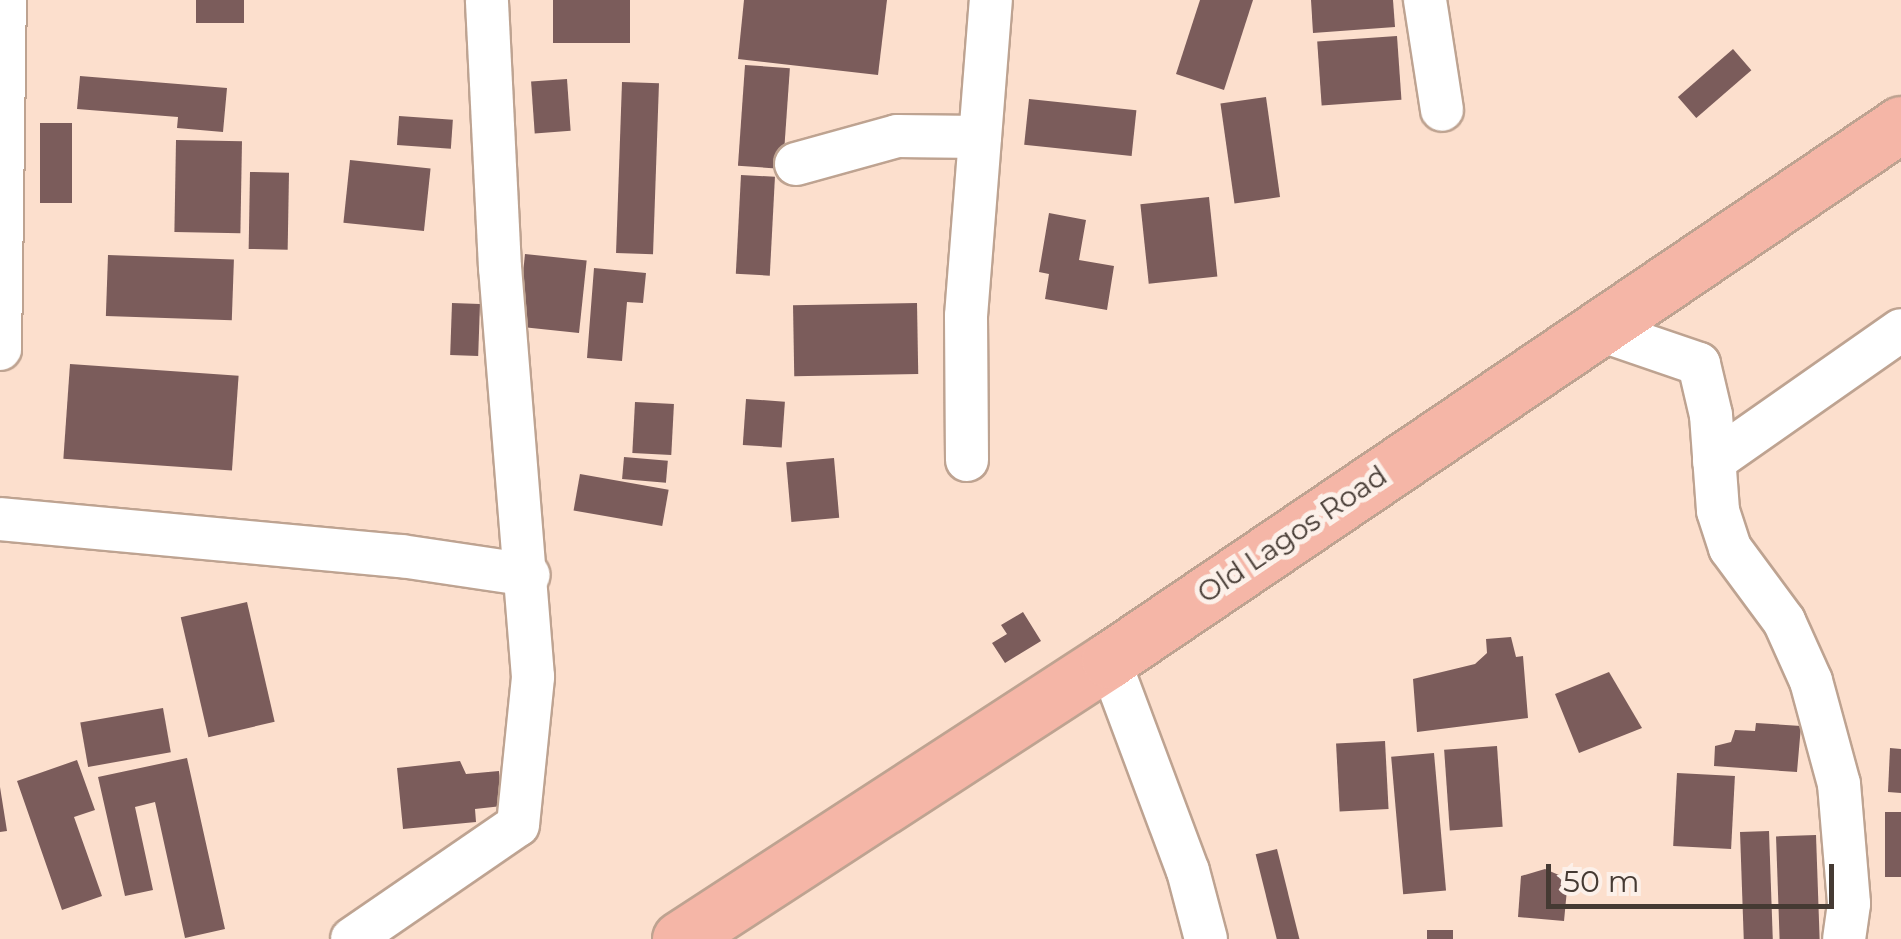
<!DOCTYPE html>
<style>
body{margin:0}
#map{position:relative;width:1901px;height:939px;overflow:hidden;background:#fcdfcd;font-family:Montserrat,sans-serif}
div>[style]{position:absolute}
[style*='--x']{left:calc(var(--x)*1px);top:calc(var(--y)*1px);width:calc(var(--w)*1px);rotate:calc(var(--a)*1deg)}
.building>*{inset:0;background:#7b5c5b;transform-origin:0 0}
.roads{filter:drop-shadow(2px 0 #bea391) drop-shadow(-2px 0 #bea391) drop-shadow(0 2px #bea391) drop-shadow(0 -2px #bea391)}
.minor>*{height:42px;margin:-21px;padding:0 21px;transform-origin:21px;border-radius:21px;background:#fff}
.primary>*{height:55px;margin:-27.5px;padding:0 27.5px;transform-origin:27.5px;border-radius:27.5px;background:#f5b6a7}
span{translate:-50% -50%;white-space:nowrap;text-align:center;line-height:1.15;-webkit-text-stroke:10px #fcf0e9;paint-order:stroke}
.street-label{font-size:28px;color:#453a33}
.scale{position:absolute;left:1546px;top:864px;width:288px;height:45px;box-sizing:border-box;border:5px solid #453a33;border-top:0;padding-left:12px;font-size:30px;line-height:35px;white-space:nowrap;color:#453a33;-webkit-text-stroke:8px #fcf0e9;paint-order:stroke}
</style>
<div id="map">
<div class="building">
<div style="left:196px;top:0;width:48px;height:23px"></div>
<div style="left:553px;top:0;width:77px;height:43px"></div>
<div style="clip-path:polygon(744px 0,887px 0,878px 75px,738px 59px)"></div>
<div style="clip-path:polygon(1200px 0,1253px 0,1224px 90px,1176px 74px)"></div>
<div style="clip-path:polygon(1311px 0,1393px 0,1395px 27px,1313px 33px)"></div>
<div style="left:1397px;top:36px;width:64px;height:80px;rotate:86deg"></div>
<div style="left:1733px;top:49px;width:28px;height:73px;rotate:49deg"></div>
<div style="left:745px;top:65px;width:45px;height:101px;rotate:4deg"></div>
<div style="clip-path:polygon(80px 76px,227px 88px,223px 132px,177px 128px,178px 117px,77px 109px)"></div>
<div style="left:567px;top:79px;width:52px;height:36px;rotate:86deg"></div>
<div style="left:622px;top:82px;width:37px;height:171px;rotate:2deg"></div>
<div style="left:1266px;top:97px;width:101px;height:46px;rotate:82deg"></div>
<div style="left:1029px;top:99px;width:108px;height:46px;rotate:6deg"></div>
<div style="left:399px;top:116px;width:54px;height:29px;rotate:4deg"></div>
<div style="left:40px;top:123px;width:32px;height:80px"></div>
<div style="left:176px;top:140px;width:66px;height:92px;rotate:1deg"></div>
<div style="left:350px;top:160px;width:81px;height:63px;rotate:6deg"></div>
<div style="left:250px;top:172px;width:39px;height:77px;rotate:1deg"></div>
<div style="left:741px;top:175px;width:34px;height:99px;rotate:3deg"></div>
<div style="left:1209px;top:197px;width:80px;height:69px;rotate:84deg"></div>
<div style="clip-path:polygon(1049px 213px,1086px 220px,1079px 260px,1114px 266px,1107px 310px,1045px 299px,1049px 274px,1039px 272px)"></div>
<div style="left:525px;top:254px;width:62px;height:73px;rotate:6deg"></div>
<div style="left:108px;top:255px;width:126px;height:61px;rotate:2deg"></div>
<div style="clip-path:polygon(594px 268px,646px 273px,643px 303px,627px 302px,622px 361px,587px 358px)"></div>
<div style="left:452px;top:303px;width:28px;height:52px;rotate:2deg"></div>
<div style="left:917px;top:303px;width:71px;height:124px;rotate:89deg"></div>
<div style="left:70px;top:364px;width:169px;height:95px;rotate:4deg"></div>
<div style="left:746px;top:399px;width:39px;height:46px;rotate:4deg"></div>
<div style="left:635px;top:402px;width:39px;height:51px;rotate:3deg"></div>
<div style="left:624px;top:457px;width:44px;height:22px;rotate:5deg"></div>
<div style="left:834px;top:458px;width:60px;height:48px;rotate:85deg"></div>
<div style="left:580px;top:474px;width:90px;height:37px;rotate:10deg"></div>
<div style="left:247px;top:602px;width:123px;height:68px;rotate:77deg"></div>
<div style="clip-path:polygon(1023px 612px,1041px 641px,1005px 663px,992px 643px,1007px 634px,1001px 625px)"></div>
<div style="clip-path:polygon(1511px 637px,1516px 657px,1523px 656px,1528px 718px,1417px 732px,1413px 679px,1475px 664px,1487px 653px,1486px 639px)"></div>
<div style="clip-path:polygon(1609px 672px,1642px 728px,1579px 753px,1555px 694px)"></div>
<div style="left:163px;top:708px;width:45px;height:84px;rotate:80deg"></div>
<div style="clip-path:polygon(1756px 723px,1801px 726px,1797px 772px,1714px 766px,1715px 746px,1731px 742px,1735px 730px,1755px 731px)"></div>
<div style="left:1385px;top:741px;width:68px;height:49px;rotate:87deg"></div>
<div style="left:1497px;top:746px;width:81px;height:53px;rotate:86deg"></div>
<div style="clip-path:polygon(1890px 748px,1901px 749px,1901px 793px,1888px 792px)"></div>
<div style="left:1434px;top:753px;width:138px;height:43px;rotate:85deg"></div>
<div style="clip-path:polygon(187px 758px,225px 929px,185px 938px,155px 802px,135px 807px,153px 890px,125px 896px,98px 777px)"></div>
<div style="clip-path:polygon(77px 760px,95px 810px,74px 817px,102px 896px,62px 910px,17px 781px)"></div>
<div style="clip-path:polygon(460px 761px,466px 774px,499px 771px,502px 806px,475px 809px,476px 822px,403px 829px,397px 768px)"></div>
<div style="left:1677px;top:773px;width:58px;height:73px;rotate:3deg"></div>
<div style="clip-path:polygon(0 787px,7px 831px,0 832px)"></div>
<div style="left:1885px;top:812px;width:16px;height:65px"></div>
<div style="left:1769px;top:831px;width:108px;height:29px;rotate:88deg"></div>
<div style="left:1816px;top:835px;width:104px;height:40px;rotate:88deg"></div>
<div style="left:1277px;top:849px;width:93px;height:22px;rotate:76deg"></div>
<div style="clip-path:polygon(1545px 869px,1568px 879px,1564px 921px,1518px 917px,1521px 876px)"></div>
<div style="left:1427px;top:930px;width:26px;height:9px"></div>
</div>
<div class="roads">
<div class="minor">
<div style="--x:1425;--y:0;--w:111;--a:81.2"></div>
<div style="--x:796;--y:164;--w:105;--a:-15.5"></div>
<div style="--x:897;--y:136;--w:83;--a:0.7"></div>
<div style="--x:1594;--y:328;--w:111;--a:18.9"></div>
<div style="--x:1699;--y:364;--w:52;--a:76.8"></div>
<div style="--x:1711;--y:415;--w:96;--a:85.8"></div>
<div style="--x:1718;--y:511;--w:39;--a:72"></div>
<div style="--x:1730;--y:548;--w:91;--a:53.5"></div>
<div style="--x:1784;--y:621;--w:66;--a:65.8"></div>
<div style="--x:1811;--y:681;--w:107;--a:74.8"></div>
<div style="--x:1839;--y:784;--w:120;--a:85.2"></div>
<div style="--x:1849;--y:904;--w:35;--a:98"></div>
<div style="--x:0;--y:349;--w:349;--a:-89.2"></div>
<div style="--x:967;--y:460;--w:144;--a:-90.4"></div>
<div style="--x:966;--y:316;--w:317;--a:-85.5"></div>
<div style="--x:1714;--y:461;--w:228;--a:-35"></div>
<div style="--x:0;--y:519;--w:404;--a:5.3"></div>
<div style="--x:402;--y:556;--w:128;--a:8.5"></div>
<div style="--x:1109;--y:660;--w:225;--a:69.5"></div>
<div style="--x:1188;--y:871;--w:70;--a:75.2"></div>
<div style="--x:352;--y:939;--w:201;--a:-34.5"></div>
<div style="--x:518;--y:825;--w:149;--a:-84.2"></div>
<div style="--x:533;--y:677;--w:410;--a:-94.6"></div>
<div style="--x:500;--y:268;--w:268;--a:-92.8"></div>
</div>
<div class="primary">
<div style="--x:680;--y:939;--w:512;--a:-33.04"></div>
<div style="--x:1109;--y:660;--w:956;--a:-34.09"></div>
</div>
</div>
<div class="street-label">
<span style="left:1292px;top:534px;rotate:-34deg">Old Lagos Road</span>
</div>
<div class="scale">50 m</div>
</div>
